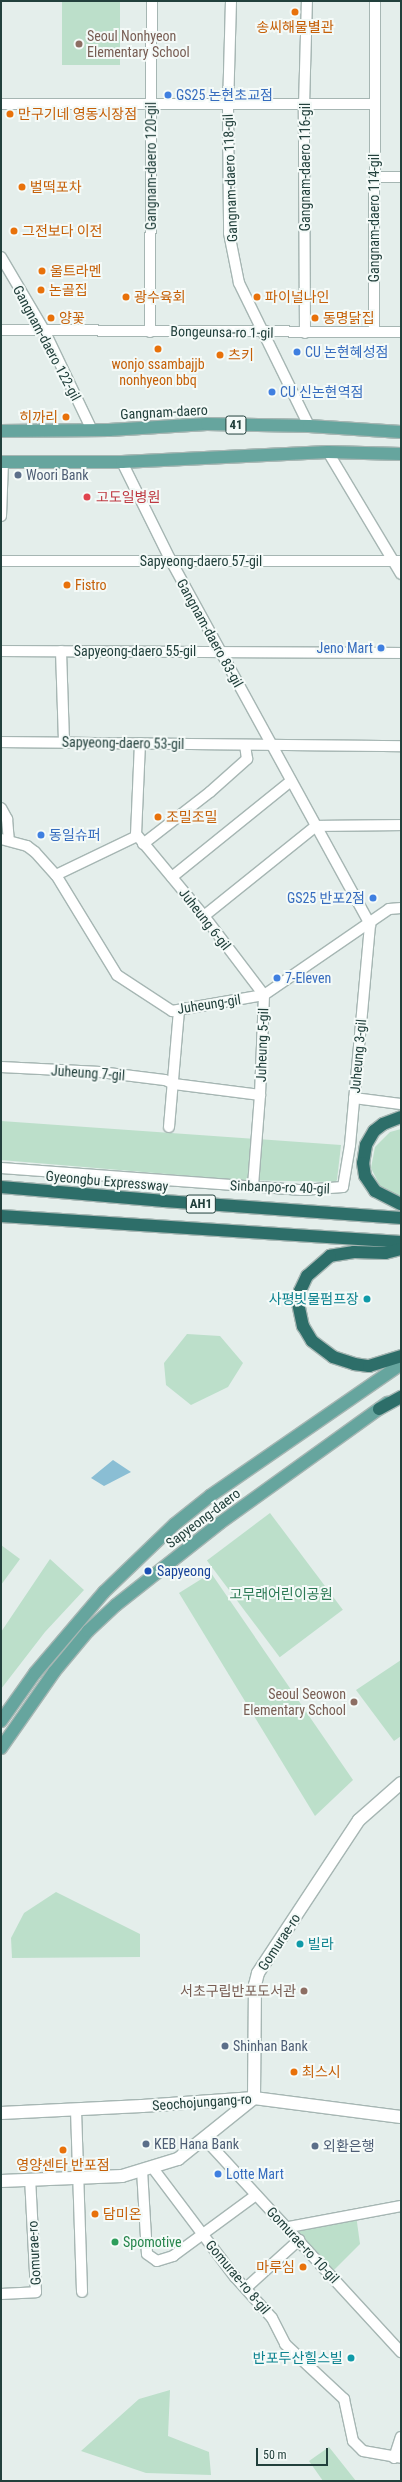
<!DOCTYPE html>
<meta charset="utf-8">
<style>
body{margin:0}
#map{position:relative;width:402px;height:2482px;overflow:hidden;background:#e4eeeb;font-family:"Roboto Condensed","Noto Sans KR",sans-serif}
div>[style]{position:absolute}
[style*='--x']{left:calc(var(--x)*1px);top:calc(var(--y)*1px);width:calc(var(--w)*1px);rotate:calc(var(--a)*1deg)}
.green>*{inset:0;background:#bcdfca;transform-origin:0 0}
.water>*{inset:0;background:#8abed4}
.roads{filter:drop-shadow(1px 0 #a6b6b3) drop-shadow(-1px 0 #a6b6b3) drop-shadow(0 1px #a6b6b3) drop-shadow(0 -1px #a6b6b3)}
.street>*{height:10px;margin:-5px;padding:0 5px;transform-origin:5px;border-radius:5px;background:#fff}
.secondary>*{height:12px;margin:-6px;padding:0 6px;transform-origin:6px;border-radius:6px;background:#fff}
.primary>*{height:12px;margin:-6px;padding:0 6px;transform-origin:6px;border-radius:6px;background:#66a59e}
.highway>*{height:12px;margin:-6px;padding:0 6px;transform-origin:6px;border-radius:6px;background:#2d6e69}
.dots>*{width:11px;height:11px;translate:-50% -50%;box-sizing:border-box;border:2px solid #f4faf8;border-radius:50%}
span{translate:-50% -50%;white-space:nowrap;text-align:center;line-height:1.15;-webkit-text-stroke:4px #f4faf8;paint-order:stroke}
.shield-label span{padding:1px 3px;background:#f4faf8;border:1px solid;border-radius:3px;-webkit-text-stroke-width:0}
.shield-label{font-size:13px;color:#22403c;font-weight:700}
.food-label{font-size:14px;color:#c56008}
.left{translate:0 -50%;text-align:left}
.right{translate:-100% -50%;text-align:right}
.education-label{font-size:14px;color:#785e54}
.shop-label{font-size:14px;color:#366cbe}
.street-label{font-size:14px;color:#22403c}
.service-label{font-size:14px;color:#4e5e75}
.health-label{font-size:14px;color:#be3a42}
.culture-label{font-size:14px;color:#0d838f}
.transit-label{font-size:14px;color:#164399}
.park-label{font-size:14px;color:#2a7954}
.leisure-label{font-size:14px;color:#27864d}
.frame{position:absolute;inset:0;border:2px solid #22403c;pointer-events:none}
.scale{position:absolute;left:256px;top:2448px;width:72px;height:18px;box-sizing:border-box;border:2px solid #22403c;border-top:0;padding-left:5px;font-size:12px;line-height:14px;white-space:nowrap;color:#22403c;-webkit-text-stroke:3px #f4faf8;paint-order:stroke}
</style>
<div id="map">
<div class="green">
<div style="left:62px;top:1px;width:58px;height:64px"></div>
<div style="clip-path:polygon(1px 1121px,341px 1145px,337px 1180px,335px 1182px,238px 1180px,1px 1160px)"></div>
<div style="clip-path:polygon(401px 1129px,401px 1200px,381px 1188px,371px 1168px,375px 1147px,390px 1132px)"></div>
<div style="clip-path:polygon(187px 1334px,220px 1336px,243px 1363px,228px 1387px,191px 1405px,166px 1385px,164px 1363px)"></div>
<div style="left:270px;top:1513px;width:121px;height:79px;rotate:53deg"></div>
<div style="clip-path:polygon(1px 1545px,20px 1559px,1px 1585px)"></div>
<div style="clip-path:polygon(50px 1559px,84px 1590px,45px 1632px,1px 1689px,1px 1632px)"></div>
<div style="clip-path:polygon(211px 1573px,353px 1780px,315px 1816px,179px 1593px)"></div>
<div style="clip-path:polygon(401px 1660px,401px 1736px,394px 1741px,356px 1690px)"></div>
<div style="clip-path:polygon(56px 1892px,140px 1934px,140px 1957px,12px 1958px,11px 1938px,24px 1913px)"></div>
<div style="clip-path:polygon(356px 2215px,360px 2244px,330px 2274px,289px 2227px)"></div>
<div style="clip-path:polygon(170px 2390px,168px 2436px,209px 2452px,211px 2475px,146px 2473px,81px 2451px,139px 2399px)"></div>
<div style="clip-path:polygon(329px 2447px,356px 2481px,323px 2481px,309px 2461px)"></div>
</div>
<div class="water">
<div style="clip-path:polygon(113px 1460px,131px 1472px,104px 1486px,91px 1478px)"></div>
</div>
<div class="roads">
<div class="street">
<div style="--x:231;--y:1;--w:105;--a:91.6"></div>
<div style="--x:228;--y:106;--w:127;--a:89.5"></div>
<div style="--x:229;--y:233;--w:51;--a:78.7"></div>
<div style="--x:239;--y:283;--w:159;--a:63.9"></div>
<div style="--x:1;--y:104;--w:373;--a:0"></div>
<div style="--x:375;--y:177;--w:26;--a:0"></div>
<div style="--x:1;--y:257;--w:85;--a:59.5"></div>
<div style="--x:44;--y:330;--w:111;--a:64.4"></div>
<div style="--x:1;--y:330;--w:400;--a:0.3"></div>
<div style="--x:150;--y:332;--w:331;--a:-89.7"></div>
<div style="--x:374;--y:332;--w:331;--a:-89.8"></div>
<div style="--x:305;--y:333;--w:227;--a:-90.3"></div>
<div style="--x:304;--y:106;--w:105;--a:-88.4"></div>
<div style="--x:328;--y:452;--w:142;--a:59.1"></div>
<div style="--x:122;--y:462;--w:108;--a:63.7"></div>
<div style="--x:170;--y:559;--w:417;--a:61.3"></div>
<div style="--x:1;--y:516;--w:54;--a:-87.9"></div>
<div style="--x:1;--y:561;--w:400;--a:0"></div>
<div style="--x:1;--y:651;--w:400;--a:0.3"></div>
<div style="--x:61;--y:651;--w:91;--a:88.1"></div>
<div style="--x:1;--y:742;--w:400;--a:0.6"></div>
<div style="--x:140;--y:743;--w:91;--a:92.5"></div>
<div style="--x:136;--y:834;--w:107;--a:50.3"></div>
<div style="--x:204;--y:916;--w:99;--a:52.8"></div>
<div style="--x:264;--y:995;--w:100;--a:92.3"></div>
<div style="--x:260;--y:1095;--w:92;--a:94.4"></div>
<div style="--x:1;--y:808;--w:13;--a:61"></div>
<div style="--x:7;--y:819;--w:21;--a:85"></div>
<div style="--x:1;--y:839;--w:27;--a:15"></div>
<div style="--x:27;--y:846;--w:10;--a:37"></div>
<div style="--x:35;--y:852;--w:31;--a:48"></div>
<div style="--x:56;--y:875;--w:117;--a:58.6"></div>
<div style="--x:117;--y:975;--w:66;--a:33.2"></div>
<div style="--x:172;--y:1011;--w:93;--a:-9.9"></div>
<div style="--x:264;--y:995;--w:152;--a:-34.5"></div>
<div style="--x:389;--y:909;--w:12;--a:-5"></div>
<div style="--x:143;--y:844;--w:85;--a:-37.8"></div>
<div style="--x:210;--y:792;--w:50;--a:-41.7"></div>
<div style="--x:247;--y:759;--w:14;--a:-98"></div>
<div style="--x:56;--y:875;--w:90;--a:-25.7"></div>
<div style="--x:172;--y:877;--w:153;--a:-38.9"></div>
<div style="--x:204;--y:916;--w:144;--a:-38.8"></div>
<div style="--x:316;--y:826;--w:85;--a:-0.7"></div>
<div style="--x:1;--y:1067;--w:99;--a:2.9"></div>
<div style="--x:100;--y:1072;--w:65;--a:7"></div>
<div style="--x:165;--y:1080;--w:10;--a:24"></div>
<div style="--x:174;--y:1084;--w:87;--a:7.3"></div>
<div style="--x:354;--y:1098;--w:47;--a:7.3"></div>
<div style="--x:169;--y:1127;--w:117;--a:-85.1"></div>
<div style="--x:1;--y:1168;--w:302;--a:4.2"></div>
<div style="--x:302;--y:1190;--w:41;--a:-4.2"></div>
<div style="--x:343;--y:1187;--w:43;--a:-80.5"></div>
<div style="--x:350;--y:1145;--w:221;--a:-84.8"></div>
<div style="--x:76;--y:2110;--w:182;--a:88.1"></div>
<div style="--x:204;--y:2138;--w:291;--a:47.4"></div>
<div style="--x:152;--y:2167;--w:138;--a:53"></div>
<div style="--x:235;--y:2277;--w:55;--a:47.9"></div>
<div style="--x:272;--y:2318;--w:29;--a:63"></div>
<div style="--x:285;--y:2344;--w:81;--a:43"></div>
<div style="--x:344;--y:2399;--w:43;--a:77.9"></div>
<div style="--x:353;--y:2441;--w:14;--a:45"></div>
<div style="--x:363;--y:2451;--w:39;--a:10"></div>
<div style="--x:142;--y:2170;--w:84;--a:86.6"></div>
<div style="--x:147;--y:2254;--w:12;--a:35"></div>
<div style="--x:157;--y:2261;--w:17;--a:-17"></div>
<div style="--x:173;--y:2256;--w:103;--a:-36.3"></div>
<div style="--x:289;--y:2227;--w:114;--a:-10.6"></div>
<div style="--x:246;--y:2288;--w:72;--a:-42.2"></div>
<div style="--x:1;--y:2294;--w:35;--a:-3"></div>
<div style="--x:36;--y:2292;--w:113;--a:-93"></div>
<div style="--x:394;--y:2458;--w:22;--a:-72"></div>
</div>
<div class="secondary">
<div style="--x:1;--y:2113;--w:141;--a:-2.8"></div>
<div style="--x:142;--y:2106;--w:112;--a:-4.1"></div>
<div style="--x:254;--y:2098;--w:148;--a:7.4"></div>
<div style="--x:1;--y:2181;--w:121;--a:-2.4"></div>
<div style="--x:122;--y:2176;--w:59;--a:-16.9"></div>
<div style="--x:178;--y:2159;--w:97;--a:-38.8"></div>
<div style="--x:254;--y:2098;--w:113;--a:-89.5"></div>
<div style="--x:255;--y:1985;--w:12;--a:-76"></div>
<div style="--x:258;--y:1973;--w:183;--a:-56.6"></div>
<div style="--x:359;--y:1820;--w:56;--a:-41.4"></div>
</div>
<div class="primary">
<div style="--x:1;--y:431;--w:108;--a:-0.5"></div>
<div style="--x:109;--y:430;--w:98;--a:-3.5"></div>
<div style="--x:207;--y:424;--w:102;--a:1.1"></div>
<div style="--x:309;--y:426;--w:92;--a:3.7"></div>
<div style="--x:1;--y:462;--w:121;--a:0"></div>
<div style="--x:122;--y:462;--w:206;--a:-2.8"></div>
<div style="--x:328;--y:452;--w:73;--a:1.6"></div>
<div style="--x:1;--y:1721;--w:59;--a:-54.7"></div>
<div style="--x:35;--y:1673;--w:106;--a:-49.6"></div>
<div style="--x:104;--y:1592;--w:98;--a:-43.8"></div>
<div style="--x:175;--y:1524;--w:45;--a:-38.7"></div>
<div style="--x:210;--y:1496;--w:232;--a:-34.6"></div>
<div style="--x:1;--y:1748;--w:93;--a:-55.1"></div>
<div style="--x:54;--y:1672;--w:53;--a:-50.3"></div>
<div style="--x:88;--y:1631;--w:38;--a:-43"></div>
<div style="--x:116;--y:1605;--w:132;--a:-38.3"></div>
<div style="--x:220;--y:1523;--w:206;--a:-35.7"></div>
</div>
<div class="highway">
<div style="--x:401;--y:1117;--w:19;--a:159"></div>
<div style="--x:383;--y:1124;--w:11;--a:142"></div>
<div style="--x:374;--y:1131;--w:16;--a:120"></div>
<div style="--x:366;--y:1145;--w:18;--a:99"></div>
<div style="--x:363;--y:1163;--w:13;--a:81"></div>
<div style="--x:365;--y:1176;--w:18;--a:56"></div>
<div style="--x:375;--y:1191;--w:29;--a:27"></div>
<div style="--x:1;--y:1187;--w:164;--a:4.9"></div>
<div style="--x:164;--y:1201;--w:238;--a:4.1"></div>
<div style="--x:1;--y:1216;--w:401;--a:3.7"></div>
<div style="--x:401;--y:1249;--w:16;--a:166"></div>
<div style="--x:385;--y:1253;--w:31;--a:-178"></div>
<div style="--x:354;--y:1252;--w:24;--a:171"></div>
<div style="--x:330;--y:1256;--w:30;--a:139"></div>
<div style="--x:307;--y:1276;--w:17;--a:115"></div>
<div style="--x:300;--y:1291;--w:12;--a:99"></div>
<div style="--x:298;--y:1303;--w:24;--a:78"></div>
<div style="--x:303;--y:1326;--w:17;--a:59"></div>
<div style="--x:312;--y:1341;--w:26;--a:37"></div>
<div style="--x:333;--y:1357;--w:22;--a:18"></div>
<div style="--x:354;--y:1364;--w:15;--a:8"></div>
<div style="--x:369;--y:1366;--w:34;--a:-17"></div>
<div style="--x:379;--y:1409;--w:25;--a:-29"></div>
</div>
</div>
<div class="dots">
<div style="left:295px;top:12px;background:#e8710a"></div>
<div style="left:79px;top:44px;background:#8d6e63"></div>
<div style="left:168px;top:95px;background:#3f7fe0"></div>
<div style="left:10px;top:114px;background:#e8710a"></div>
<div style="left:22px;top:187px;background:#e8710a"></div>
<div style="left:14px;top:231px;background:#e8710a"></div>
<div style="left:42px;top:271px;background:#e8710a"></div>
<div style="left:41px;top:290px;background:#e8710a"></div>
<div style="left:126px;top:297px;background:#e8710a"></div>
<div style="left:257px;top:297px;background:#e8710a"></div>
<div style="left:51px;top:318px;background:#e8710a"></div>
<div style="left:315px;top:318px;background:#e8710a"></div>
<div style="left:158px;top:349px;background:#e8710a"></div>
<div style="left:297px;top:352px;background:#3f7fe0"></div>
<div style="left:220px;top:355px;background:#e8710a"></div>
<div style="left:272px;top:392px;background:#3f7fe0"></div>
<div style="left:66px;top:417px;background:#e8710a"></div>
<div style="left:18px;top:475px;background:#5c6f8a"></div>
<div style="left:87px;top:497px;background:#e0444e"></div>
<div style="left:67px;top:585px;background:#e8710a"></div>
<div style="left:381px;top:648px;background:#3f7fe0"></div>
<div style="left:158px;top:817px;background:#e8710a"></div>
<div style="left:41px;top:835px;background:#3f7fe0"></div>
<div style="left:373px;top:898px;background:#3f7fe0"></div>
<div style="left:277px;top:978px;background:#3f7fe0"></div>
<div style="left:367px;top:1299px;background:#0f9aa8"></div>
<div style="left:148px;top:1571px;background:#1a4fb4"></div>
<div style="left:354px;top:1702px;background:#8d6e63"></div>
<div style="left:300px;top:1944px;background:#0f9aa8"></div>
<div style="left:304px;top:1991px;background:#8d6e63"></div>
<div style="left:225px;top:2046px;background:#5c6f8a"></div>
<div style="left:294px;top:2072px;background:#e8710a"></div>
<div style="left:146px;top:2144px;background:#5c6f8a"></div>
<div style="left:315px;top:2146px;background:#5c6f8a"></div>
<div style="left:63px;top:2150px;background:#e8710a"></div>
<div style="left:218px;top:2174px;background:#3f7fe0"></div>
<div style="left:95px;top:2214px;background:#e8710a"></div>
<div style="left:115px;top:2242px;background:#2e9e5b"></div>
<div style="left:303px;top:2267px;background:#e8710a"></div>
<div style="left:351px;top:2358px;background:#0f9aa8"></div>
</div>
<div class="shield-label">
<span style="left:236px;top:425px">41</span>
<span style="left:201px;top:1204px">AH1</span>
</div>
<div class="food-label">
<span style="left:295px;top:27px">송씨해물별관</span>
<span class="left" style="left:18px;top:114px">만구기네 영동시장점</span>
<span class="left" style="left:30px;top:187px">벌떡포차</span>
<span class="left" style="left:22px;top:231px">그전보다 이전</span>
<span class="left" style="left:50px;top:271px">울트라멘</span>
<span class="left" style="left:49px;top:290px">논골집</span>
<span class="left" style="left:134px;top:297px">광수육회</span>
<span class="left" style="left:265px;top:297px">파이널나인</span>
<span class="left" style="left:59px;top:318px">양꽃</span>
<span class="left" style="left:323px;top:318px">동명닭집</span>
<span class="left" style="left:228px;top:355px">츠키</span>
<span style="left:158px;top:372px">wonjo ssambajjb<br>nonhyeon bbq</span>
<span class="right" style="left:58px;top:417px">히까리</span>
<span class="left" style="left:75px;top:585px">Fistro</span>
<span class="left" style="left:166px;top:817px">조밀조밀</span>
<span class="left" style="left:302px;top:2072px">최스시</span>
<span style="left:63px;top:2165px">영양센타 반포점</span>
<span class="left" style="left:103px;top:2214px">담미온</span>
<span class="right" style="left:295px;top:2267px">마루심</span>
</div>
<div class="education-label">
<span class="left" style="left:87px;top:44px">Seoul Nonhyeon<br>Elementary School</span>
<span class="right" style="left:346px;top:1702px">Seoul Seowon<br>Elementary School</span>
<span class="right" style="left:296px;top:1991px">서초구립반포도서관</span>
</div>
<div class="shop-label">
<span class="left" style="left:176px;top:95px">GS25 논현초교점</span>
<span class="left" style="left:305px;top:352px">CU 논현혜성점</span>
<span class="left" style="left:280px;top:392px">CU 신논현역점</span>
<span class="right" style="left:373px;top:648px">Jeno Mart</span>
<span class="left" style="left:49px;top:835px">동일슈퍼</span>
<span class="right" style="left:365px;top:898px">GS25 반포2점</span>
<span class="left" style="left:285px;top:978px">7-Eleven</span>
<span class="left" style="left:226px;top:2174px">Lotte Mart</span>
</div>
<div class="street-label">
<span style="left:151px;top:166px;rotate:-90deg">Gangnam-daero 120-gil</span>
<span style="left:305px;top:167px;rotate:-90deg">Gangnam-daero 116-gil</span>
<span style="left:230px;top:178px;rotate:-92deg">Gangnam-daero 118-gil</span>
<span style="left:374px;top:218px;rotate:-90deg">Gangnam-daero 114-gil</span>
<span style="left:222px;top:332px;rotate:1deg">Bongeunsa-ro 1-gil</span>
<span style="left:47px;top:343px;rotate:62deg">Gangnam-daero 122-gil</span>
<span style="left:164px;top:412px;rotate:-3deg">Gangnam-daero</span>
<span style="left:201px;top:561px">Sapyeong-daero 57-gil</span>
<span style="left:210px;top:633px;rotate:61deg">Gangnam-daero 83-gil</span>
<span style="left:135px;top:651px">Sapyeong-daero 55-gil</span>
<span style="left:123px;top:743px;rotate:1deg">Sapyeong-daero 53-gil</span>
<span style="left:205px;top:919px;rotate:52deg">Juheung 6-gil</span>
<span style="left:209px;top:1004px;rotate:-9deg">Juheung-gil</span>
<span style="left:262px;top:1045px;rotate:-88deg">Juheung 5-gil</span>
<span style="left:358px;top:1056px;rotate:-85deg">Juheung 3-gil</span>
<span style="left:88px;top:1073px;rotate:4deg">Juheung 7-gil</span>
<span style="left:107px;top:1181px;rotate:5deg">Gyeongbu Expressway</span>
<span style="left:280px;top:1187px;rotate:2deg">Sinbanpo-ro 40-gil</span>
<span style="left:203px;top:1518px;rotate:-37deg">Sapyeong-daero</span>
<span style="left:279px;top:1942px;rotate:-57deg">Gomurae-ro</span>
<span style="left:202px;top:2102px;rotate:-4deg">Seochojungang-ro</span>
<span style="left:303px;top:2245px;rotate:47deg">Gomurae-ro 10-gil</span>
<span style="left:34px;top:2253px;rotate:-93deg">Gomurae-ro</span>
<span style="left:238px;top:2277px;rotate:50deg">Gomurae-ro 8-gil</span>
</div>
<div class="service-label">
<span class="left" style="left:26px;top:475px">Woori Bank</span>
<span class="left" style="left:233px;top:2046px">Shinhan Bank</span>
<span class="left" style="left:154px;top:2144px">KEB Hana Bank</span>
<span class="left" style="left:323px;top:2146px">외환은행</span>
</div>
<div class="health-label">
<span class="left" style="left:96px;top:497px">고도일병원</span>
</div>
<div class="culture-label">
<span class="right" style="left:359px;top:1299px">사평빗물펌프장</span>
<span class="left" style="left:308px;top:1944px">빌라</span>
<span class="right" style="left:343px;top:2358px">반포두산힐스빌</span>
</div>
<div class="transit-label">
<span class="left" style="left:157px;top:1571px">Sapyeong</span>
</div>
<div class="park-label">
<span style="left:281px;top:1594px">고무래어린이공원</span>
</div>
<div class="leisure-label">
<span class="left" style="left:123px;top:2242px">Spomotive</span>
</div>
<div class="frame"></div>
<div class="scale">50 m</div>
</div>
